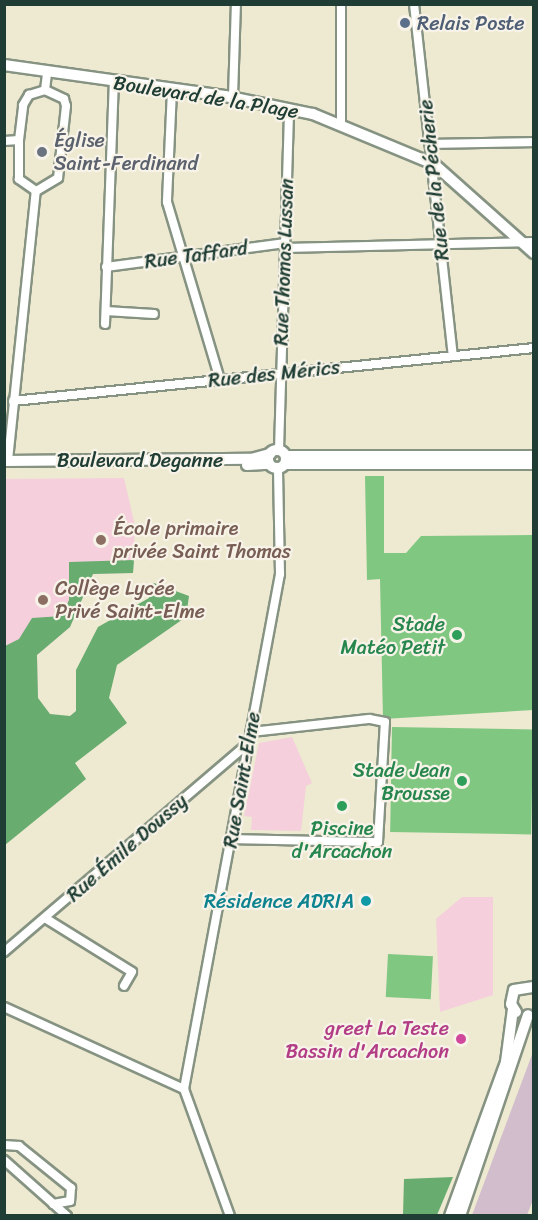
<!DOCTYPE html>
<meta charset="utf-8">
<style>
body{margin:0}
#map{position:relative;width:538px;height:1220px;overflow:hidden;background:#eee9d1;font-family:Sriracha,sans-serif}
div>[style]{position:absolute}
[style*='--x']{left:calc(var(--x)*1px);top:calc(var(--y)*1px);width:calc(var(--w)*1px);rotate:calc(var(--a)*1deg)}
.built>*{inset:0;background:#f5cfdc}
.industrial>*{inset:0;background:#d1bdcc}
.green>*{inset:0;background:#80c782;transform-origin:0 0}
.forest>*{inset:0;background:#68ac70}
.roads{filter:drop-shadow(2px 0 #869382) drop-shadow(-2px 0 #869382) drop-shadow(0 2px #869382) drop-shadow(0 -2px #869382)}
.street>*{height:8px;margin:-4px;padding:0 4px;transform-origin:4px;border-radius:4px;background:#fff}
.secondary>*{height:10px;margin:-5px;padding:0 5px;transform-origin:5px;border-radius:5px;background:#fff}
.secondary>.ring{margin:-5px;padding:0;box-sizing:content-box;background:none;border:10px solid #fff;border-radius:50%}
.dots>*{width:16px;height:16px;translate:-50% -50%;box-sizing:border-box;border:3px solid #f7f3e8;border-radius:50%}
span{translate:-50% -50%;white-space:nowrap;text-align:center;line-height:1.15;-webkit-text-stroke:4.5px #f7f3e8;paint-order:stroke}
.service-label{font-size:20px;color:#4e5e75}
.left{translate:0 -50%;text-align:left}
.street-label{font-size:20px;color:#1f3d34}
.worship-label{font-size:20px;color:#5b616d}
.education-label{font-size:20px;color:#785e54}
.leisure-label{font-size:20px;color:#27864d}
.right{translate:-100% -50%;text-align:right}
.culture-label{font-size:20px;color:#0d838f}
.hotel-label{font-size:20px;color:#b23c85}
.frame{position:absolute;inset:0;border:6px solid #1f3d34;pointer-events:none}
</style>
<div id="map">
<div class="built">
<div style="clip-path:polygon(124px 478px,135px 526px,133px 573px,93px 574px,70px 627px,37px 655px,38px 698px,5px 687px,5px 479px)"></div>
<div style="clip-path:polygon(292px 737px,312px 783px,306px 786px,301px 831px,251px 830px,252px 817px,244px 816px,259px 743px)"></div>
<div style="clip-path:polygon(462px 897px,493px 897px,493px 995px,440px 1012px,436px 919px)"></div>
</div>
<div class="industrial">
<div style="clip-path:polygon(533px 1052px,533px 1200px,527px 1215px,472px 1215px)"></div>
</div>
<div class="green">
<div style="clip-path:polygon(365px 476px,384px 476px,384px 553px,406px 553px,421px 536px,533px 535px,533px 710px,383px 719px,380px 579px,367px 580px)"></div>
<div style="left:392px;top:727px;width:141px;height:105px;rotate:1deg"></div>
<div style="left:388px;top:954px;width:45px;height:43px;rotate:3deg"></div>
</div>
<div class="forest">
<div style="clip-path:polygon(134px 560px,133px 573px,93px 574px,70px 627px,37px 655px,38px 698px,50px 714px,70px 716px,76px 711px,76px 670px,98px 627px,149px 598px,147px 587px,154px 583px,189px 596px,186px 617px,117px 665px,109px 698px,127px 723px,75px 763px,86px 779px,5px 845px,5px 646px,19px 639px,32px 618px,62px 616px,69px 600px,69px 562px)"></div>
<div style="clip-path:polygon(453px 1177px,437px 1215px,403px 1215px,404px 1179px)"></div>
</div>
<div class="roads">
<div class="street">
<div style="--x:341;--y:4;--w:120;--a:90"></div>
<div style="--x:414;--y:4;--w:354;--a:83.7"></div>
<div style="--x:45;--y:90;--w:21;--a:25"></div>
<div style="--x:64;--y:99;--w:7;--a:74"></div>
<div style="--x:66;--y:106;--w:72;--a:96.3"></div>
<div style="--x:58;--y:178;--w:26;--a:149"></div>
<div style="--x:36;--y:191;--w:21;--a:-145"></div>
<div style="--x:19;--y:179;--w:39;--a:-90"></div>
<div style="--x:19;--y:140;--w:35;--a:-83"></div>
<div style="--x:23;--y:105;--w:12;--a:-59"></div>
<div style="--x:29;--y:95;--w:17;--a:-17"></div>
<div style="--x:45;--y:90;--w:17;--a:-83"></div>
<div style="--x:172;--y:90;--w:112;--a:92.6"></div>
<div style="--x:167;--y:202;--w:186;--a:73.4"></div>
<div style="--x:233;--y:97;--w:93;--a:-88.2"></div>
<div style="--x:4;--y:141;--w:15;--a:-4"></div>
<div style="--x:432;--y:144;--w:102;--a:-1.1"></div>
<div style="--x:285;--y:248;--w:249;--a:-1.4"></div>
<div style="--x:106;--y:267;--w:181;--a:-7.6"></div>
<div style="--x:106;--y:311;--w:48;--a:3.6"></div>
<div style="--x:105;--y:324;--w:242;--a:-87.9"></div>
<div style="--x:13;--y:401;--w:524;--a:-5.81"></div>
<div style="--x:279;--y:450;--w:341;--a:-88.3"></div>
<div style="--x:8;--y:460;--w:270;--a:-84.1"></div>
<div style="--x:232;--y:839;--w:146;--a:1.2"></div>
<div style="--x:378;--y:842;--w:120;--a:-86.7"></div>
<div style="--x:385;--y:722;--w:16;--a:-169"></div>
<div style="--x:369;--y:719;--w:119;--a:173.7"></div>
<div style="--x:45;--y:918;--w:102;--a:31.8"></div>
<div style="--x:132;--y:972;--w:16;--a:120"></div>
<div style="--x:4;--y:952;--w:322;--a:-40.5"></div>
<div style="--x:4;--y:1007;--w:198;--a:24.5"></div>
<div style="--x:184;--y:1089;--w:524;--a:-79.44"></div>
<div style="--x:280;--y:574;--w:105;--a:-91.1"></div>
<div style="--x:184;--y:1089;--w:135;--a:70.1"></div>
<div style="--x:4;--y:1145;--w:15;--a:4"></div>
<div style="--x:19;--y:1146;--w:67;--a:38.9"></div>
<div style="--x:71;--y:1188;--w:13;--a:94"></div>
<div style="--x:70;--y:1201;--w:17;--a:170"></div>
<div style="--x:4;--y:1160;--w:84;--a:41.6"></div>
</div>
<div class="secondary">
<div style="--x:4;--y:65;--w:223;--a:8"></div>
<div style="--x:225;--y:96;--w:90;--a:11.6"></div>
<div style="--x:313;--y:114;--w:131;--a:22.5"></div>
<div style="--x:434;--y:164;--w:134;--a:41.7"></div>
<div class="ring" style="left:268px;top:450px;width:8px;height:8px"></div>
<div style="--x:286;--y:456;--w:248;--a:0"></div>
<div style="--x:4;--y:461;--w:247;--a:-0.5"></div>
<div style="--x:251;--y:459;--w:20;--a:-15"></div>
<div style="--x:285;--y:464;--w:249;--a:0"></div>
<div style="--x:247;--y:465;--w:22;--a:-3"></div>
<div style="--x:516;--y:1012;--w:9;--a:-122"></div>
<div style="--x:511;--y:1004;--w:14;--a:-78"></div>
<div style="--x:514;--y:990;--w:20;--a:-9"></div>
<div style="--x:450;--y:1216;--w:164;--a:-70"></div>
<div style="--x:506;--y:1062;--w:53;--a:-82.5"></div>
<div style="--x:460;--y:1216;--w:212;--a:-71.3"></div>
</div>
</div>
<div class="dots">
<div style="left:405px;top:23px;background:#5c6f8a"></div>
<div style="left:42px;top:152px;background:#6b7280"></div>
<div style="left:101px;top:540px;background:#8d6e63"></div>
<div style="left:43px;top:600px;background:#8d6e63"></div>
<div style="left:457px;top:635px;background:#2e9e5b"></div>
<div style="left:462px;top:781px;background:#2e9e5b"></div>
<div style="left:342px;top:806px;background:#2e9e5b"></div>
<div style="left:366px;top:901px;background:#0f9aa8"></div>
<div style="left:461px;top:1039px;background:#d1479c"></div>
</div>
<div class="service-label">
<span class="left" style="left:417px;top:23px">Relais Poste</span>
</div>
<div class="street-label">
<span style="left:206px;top:97px;rotate:9deg">Boulevard de la Plage</span>
<span style="left:434px;top:180px;rotate:-96deg">Rue de la Pécherie</span>
<span style="left:196px;top:255px;rotate:-8deg">Rue Taffard</span>
<span style="left:284px;top:262px;rotate:-88deg">Rue Thomas Lussan</span>
<span style="left:274px;top:374px;rotate:-6deg">Rue des Mérics</span>
<span style="left:140px;top:460px">Boulevard Deganne</span>
<span style="left:242px;top:780px;rotate:-80deg">Rue Saint-Elme</span>
<span style="left:127px;top:848px;rotate:-41deg">Rue Émile Doussy</span>
</div>
<div class="worship-label">
<span class="left" style="left:54px;top:152px">Église<br>Saint-Ferdinand</span>
</div>
<div class="education-label">
<span class="left" style="left:113px;top:540px">École primaire<br>privée Saint Thomas</span>
<span class="left" style="left:55px;top:600px">Collège Lycée<br>Privé Saint-Elme</span>
</div>
<div class="leisure-label">
<span class="right" style="left:445px;top:636px">Stade<br>Matéo Petit</span>
<span class="right" style="left:450px;top:782px">Stade Jean<br>Brousse</span>
<span style="left:342px;top:840px">Piscine<br>d'Arcachon</span>
</div>
<div class="culture-label">
<span class="right" style="left:354px;top:901px">Résidence ADRIA</span>
</div>
<div class="hotel-label">
<span class="right" style="left:449px;top:1040px">greet La Teste<br>Bassin d'Arcachon</span>
</div>
<div class="frame"></div>
</div>
